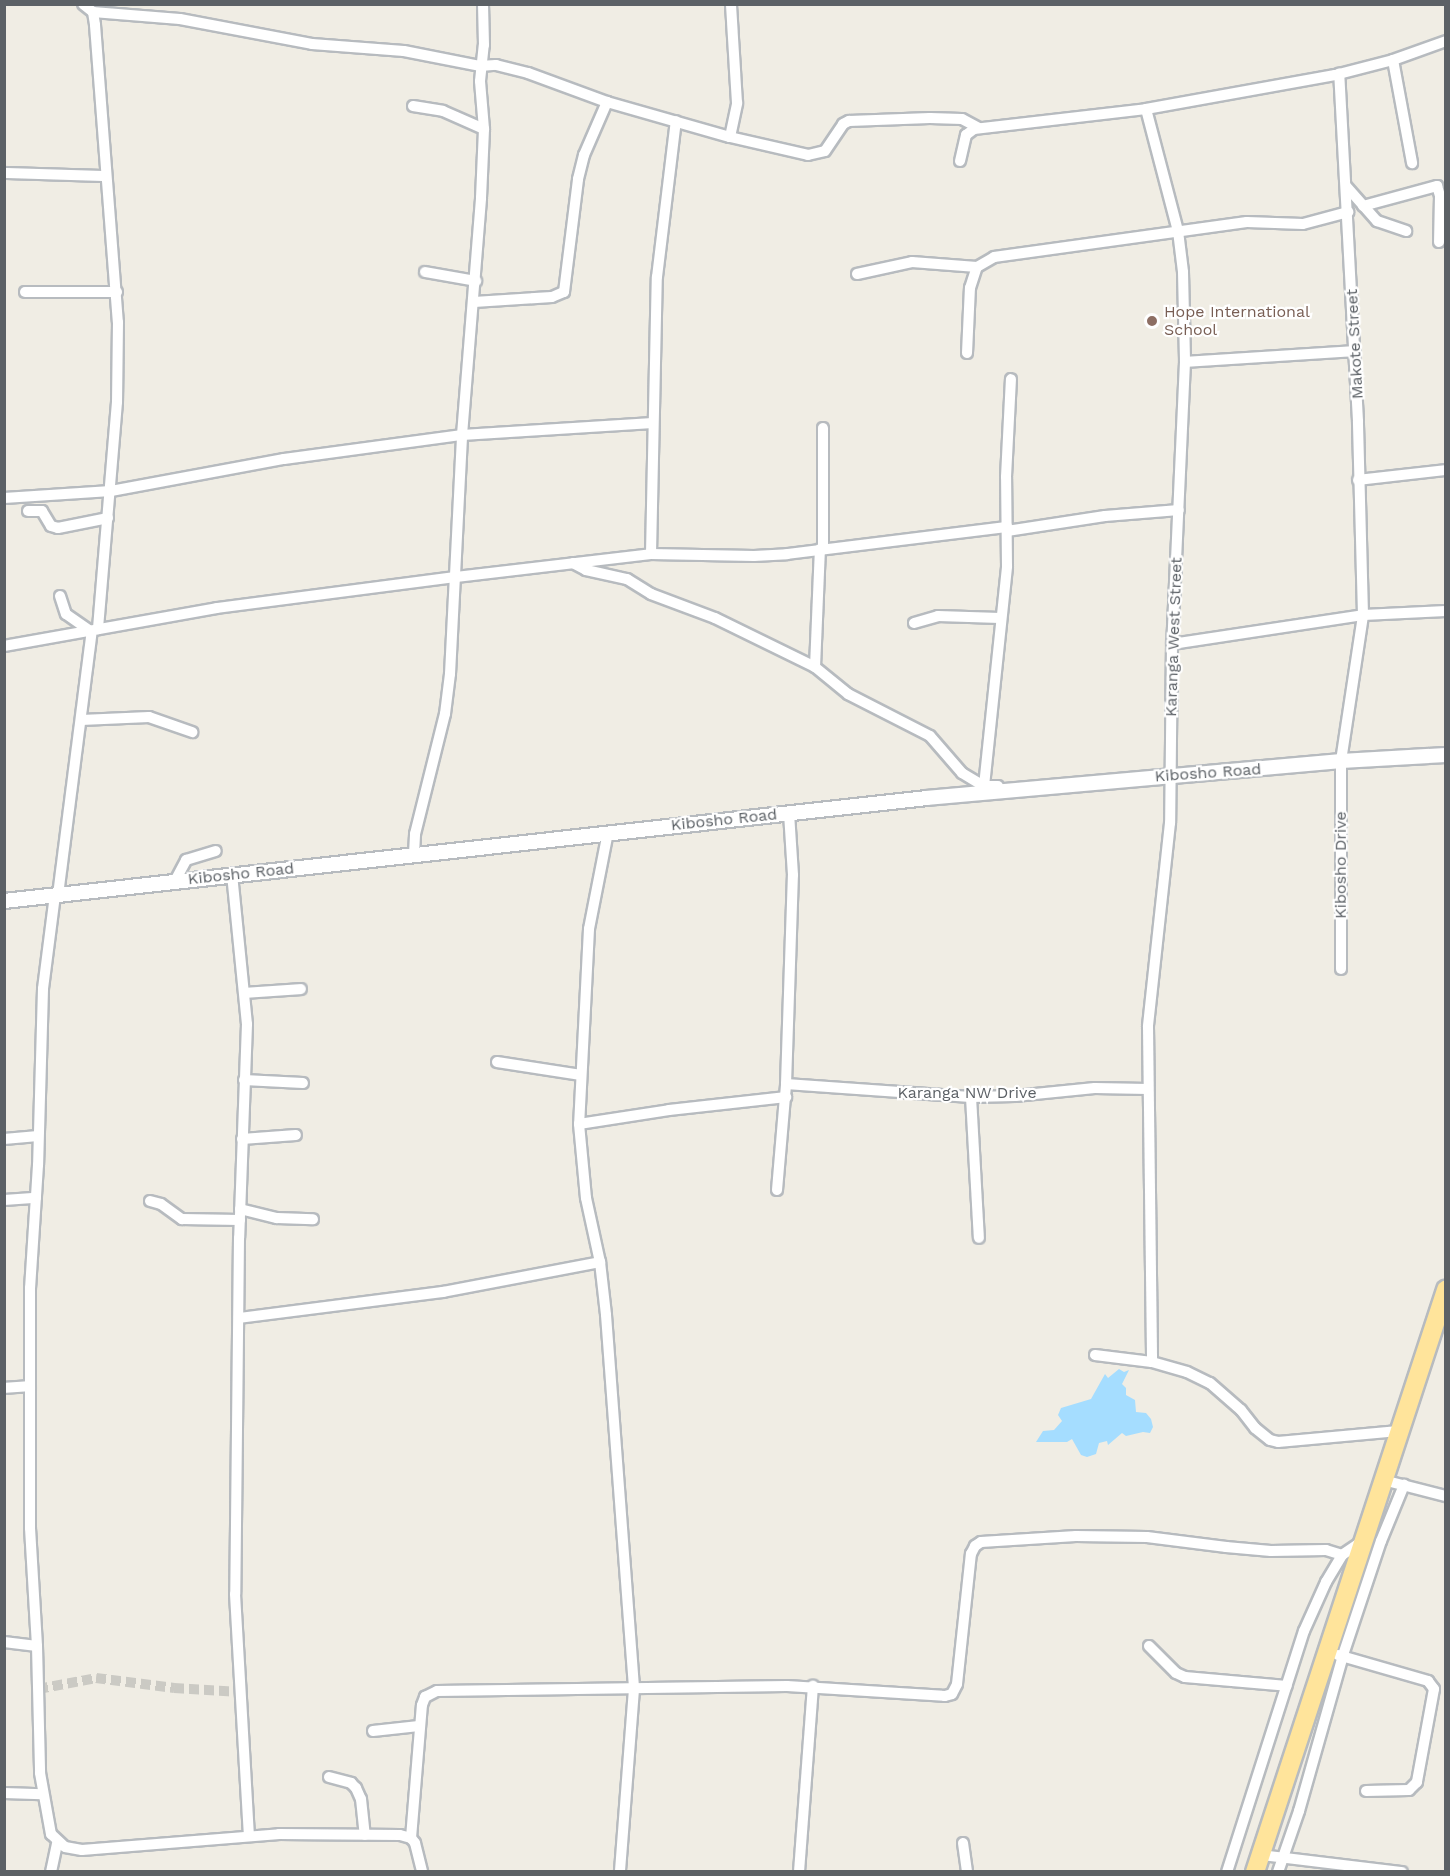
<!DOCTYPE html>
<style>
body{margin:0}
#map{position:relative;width:1450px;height:1876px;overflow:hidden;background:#f0ede4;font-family:"Work Sans",sans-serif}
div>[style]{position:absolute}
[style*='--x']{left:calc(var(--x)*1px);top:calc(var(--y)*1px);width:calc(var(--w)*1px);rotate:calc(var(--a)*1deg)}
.water>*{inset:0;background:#a5ddff}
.minor-tunnel>*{height:10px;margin-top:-5px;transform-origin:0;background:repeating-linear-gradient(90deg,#cbcac4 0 10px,transparent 0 15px)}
.roads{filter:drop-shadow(2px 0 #b7bbbf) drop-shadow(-2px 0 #b7bbbf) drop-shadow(0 2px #b7bbbf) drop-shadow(0 -2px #b7bbbf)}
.minor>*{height:10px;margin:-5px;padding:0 5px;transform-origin:5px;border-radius:5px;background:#fff}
.tertiary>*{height:14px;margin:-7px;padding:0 7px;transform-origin:7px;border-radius:7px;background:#fff}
.trunk>*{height:18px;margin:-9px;padding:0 9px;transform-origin:9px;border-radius:9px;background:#ffe49b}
.dots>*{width:16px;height:16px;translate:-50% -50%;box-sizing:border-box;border:3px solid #fff;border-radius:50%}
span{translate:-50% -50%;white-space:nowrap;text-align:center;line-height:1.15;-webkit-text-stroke:4.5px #fff;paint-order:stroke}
.education-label{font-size:16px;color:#785e54}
.left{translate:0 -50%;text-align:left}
.street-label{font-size:16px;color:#5c6166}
.frame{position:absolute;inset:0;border:6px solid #5c6166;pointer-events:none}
</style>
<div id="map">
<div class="water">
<div style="clip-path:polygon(1119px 1369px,1124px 1372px,1129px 1370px,1122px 1384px,1126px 1388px,1126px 1395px,1135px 1400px,1136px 1412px,1146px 1413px,1151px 1419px,1153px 1427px,1150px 1433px,1143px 1432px,1126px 1436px,1122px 1433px,1108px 1445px,1107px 1441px,1099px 1443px,1096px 1454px,1087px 1457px,1081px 1455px,1072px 1439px,1067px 1442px,1036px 1442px,1043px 1431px,1054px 1430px,1062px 1421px,1058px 1415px,1061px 1408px,1091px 1399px,1105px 1374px,1108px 1378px)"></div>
</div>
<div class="minor-tunnel">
<div style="--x:38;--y:1689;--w:59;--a:-10.7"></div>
<div style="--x:96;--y:1678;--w:79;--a:7.3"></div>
<div style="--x:174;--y:1688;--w:66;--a:3.5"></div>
</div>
<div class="roads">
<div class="minor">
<div style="--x:83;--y:4;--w:13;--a:39"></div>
<div style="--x:93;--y:12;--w:13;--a:81"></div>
<div style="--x:95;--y:25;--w:298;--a:85.6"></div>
<div style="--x:118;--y:322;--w:80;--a:90.7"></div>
<div style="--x:117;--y:402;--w:228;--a:94.8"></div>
<div style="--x:93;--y:12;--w:87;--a:4.6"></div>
<div style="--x:180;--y:19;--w:134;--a:10.7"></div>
<div style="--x:312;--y:44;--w:92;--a:4.4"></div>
<div style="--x:404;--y:51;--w:77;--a:11.2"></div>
<div style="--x:480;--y:66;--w:16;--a:-4"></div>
<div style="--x:496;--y:65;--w:33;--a:14"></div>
<div style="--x:528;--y:73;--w:84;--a:20.2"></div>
<div style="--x:607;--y:102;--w:128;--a:15.9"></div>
<div style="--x:730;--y:137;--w:80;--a:13"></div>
<div style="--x:808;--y:155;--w:17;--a:-13"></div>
<div style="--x:825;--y:151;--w:32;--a:-56"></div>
<div style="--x:843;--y:124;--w:7;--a:-27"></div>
<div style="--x:849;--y:121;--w:81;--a:-2.1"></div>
<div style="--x:930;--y:118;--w:32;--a:2"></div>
<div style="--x:962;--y:119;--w:19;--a:28"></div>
<div style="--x:1393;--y:60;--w:105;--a:79.5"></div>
<div style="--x:413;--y:106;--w:30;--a:9"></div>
<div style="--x:443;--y:111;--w:45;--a:23.7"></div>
<div style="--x:1146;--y:109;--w:126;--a:75.3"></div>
<div style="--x:1178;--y:231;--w:41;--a:83"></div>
<div style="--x:1183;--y:272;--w:90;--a:88.7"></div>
<div style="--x:1185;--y:362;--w:282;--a:92.6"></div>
<div style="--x:1172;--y:644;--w:179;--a:90.6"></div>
<div style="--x:1170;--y:823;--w:205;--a:96.2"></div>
<div style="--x:1148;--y:1027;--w:335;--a:89.3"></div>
<div style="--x:730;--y:137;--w:35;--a:-78"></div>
<div style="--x:737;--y:103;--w:99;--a:-93.5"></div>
<div style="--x:960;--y:161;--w:27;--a:-77"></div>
<div style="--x:966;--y:135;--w:10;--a:-37"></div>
<div style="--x:974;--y:129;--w:173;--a:-6.6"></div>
<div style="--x:1146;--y:109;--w:192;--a:-10.2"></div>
<div style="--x:1335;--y:75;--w:60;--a:-14.5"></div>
<div style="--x:1393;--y:60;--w:56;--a:-19.7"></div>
<div style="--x:4;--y:173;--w:102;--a:1.7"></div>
<div style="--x:1346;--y:186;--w:47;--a:48.5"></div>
<div style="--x:1377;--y:221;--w:31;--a:19"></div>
<div style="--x:1363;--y:206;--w:77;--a:-15.1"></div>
<div style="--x:1437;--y:186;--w:10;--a:73"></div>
<div style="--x:1440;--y:196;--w:46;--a:91.2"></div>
<div style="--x:425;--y:272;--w:52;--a:10"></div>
<div style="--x:857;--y:274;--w:56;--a:-12.3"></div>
<div style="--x:912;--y:262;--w:65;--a:4.4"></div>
<div style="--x:25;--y:292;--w:92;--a:0"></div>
<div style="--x:474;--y:302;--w:78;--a:-3.7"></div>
<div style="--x:552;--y:297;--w:13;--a:-23"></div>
<div style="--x:564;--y:292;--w:114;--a:-82.9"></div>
<div style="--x:578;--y:179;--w:25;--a:-76"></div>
<div style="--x:584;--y:155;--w:58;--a:-66.5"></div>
<div style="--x:967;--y:353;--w:65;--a:-87.4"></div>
<div style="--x:970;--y:288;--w:22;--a:-72"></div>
<div style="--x:977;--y:267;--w:20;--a:-30"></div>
<div style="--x:994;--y:257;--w:255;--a:-7.9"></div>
<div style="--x:1247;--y:222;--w:56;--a:2"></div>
<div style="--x:1303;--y:224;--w:47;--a:-14.9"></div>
<div style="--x:1185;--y:362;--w:170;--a:-3.7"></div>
<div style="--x:1358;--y:480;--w:89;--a:-6.5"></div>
<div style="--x:4;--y:498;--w:107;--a:-3.7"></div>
<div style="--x:111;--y:491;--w:176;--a:-10.5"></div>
<div style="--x:284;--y:459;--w:180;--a:-7.7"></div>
<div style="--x:462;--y:435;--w:191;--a:-3.6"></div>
<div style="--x:28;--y:511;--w:14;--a:0"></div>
<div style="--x:42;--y:511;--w:17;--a:59"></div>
<div style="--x:51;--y:526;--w:7;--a:16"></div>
<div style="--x:58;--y:528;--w:51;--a:-11.3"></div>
<div style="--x:1007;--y:531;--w:99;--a:-8.7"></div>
<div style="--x:1105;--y:516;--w:74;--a:-4.6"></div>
<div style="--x:823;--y:548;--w:120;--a:-90"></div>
<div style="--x:651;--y:554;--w:277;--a:-88.8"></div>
<div style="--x:657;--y:277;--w:157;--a:-83.1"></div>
<div style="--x:573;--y:563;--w:15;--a:28"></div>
<div style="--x:586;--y:570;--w:42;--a:12.4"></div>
<div style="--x:627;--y:579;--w:28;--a:32"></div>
<div style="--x:651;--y:594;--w:68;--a:20.6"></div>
<div style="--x:715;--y:618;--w:111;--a:26.1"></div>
<div style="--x:815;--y:667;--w:43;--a:39.3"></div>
<div style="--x:848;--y:694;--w:92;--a:27.1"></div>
<div style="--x:930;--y:736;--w:49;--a:49.1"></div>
<div style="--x:962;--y:773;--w:26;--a:31"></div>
<div style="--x:60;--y:596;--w:19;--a:72"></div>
<div style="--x:66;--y:614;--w:29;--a:35"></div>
<div style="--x:914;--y:623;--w:25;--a:-16"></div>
<div style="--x:938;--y:616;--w:62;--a:1.8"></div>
<div style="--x:1172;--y:644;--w:193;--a:-8.6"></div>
<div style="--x:1363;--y:615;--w:194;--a:-91.5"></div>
<div style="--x:1358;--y:421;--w:348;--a:-93.1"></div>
<div style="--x:4;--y:646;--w:216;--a:-10.1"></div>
<div style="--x:217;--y:608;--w:241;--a:-7.4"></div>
<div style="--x:456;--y:577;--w:196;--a:-6.7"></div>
<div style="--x:651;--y:554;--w:103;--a:1.1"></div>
<div style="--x:754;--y:556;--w:33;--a:-3"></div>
<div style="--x:787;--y:554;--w:222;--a:-7"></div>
<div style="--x:815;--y:667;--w:118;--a:-87.6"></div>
<div style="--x:81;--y:720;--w:68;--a:-2.5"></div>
<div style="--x:149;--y:717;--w:46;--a:19.2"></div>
<div style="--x:998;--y:786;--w:14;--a:180"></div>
<div style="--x:984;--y:786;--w:221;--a:-84"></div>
<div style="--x:1007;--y:566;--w:89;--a:-90.6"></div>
<div style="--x:1006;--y:477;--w:98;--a:-87.1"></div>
<div style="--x:608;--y:832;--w:99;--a:101.1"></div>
<div style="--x:589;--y:929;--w:195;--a:92.9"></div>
<div style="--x:579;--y:1124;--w:74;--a:84.6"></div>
<div style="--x:586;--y:1198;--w:66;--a:77.7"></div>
<div style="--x:600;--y:1262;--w:53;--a:83.5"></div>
<div style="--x:606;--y:1315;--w:375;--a:85.7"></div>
<div style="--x:634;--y:1689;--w:184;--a:94.4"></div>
<div style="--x:414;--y:854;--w:20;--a:-87"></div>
<div style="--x:415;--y:834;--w:124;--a:-76"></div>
<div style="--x:445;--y:714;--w:40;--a:-82.9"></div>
<div style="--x:450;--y:674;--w:239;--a:-87.1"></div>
<div style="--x:462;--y:435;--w:238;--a:-85.4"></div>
<div style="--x:481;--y:198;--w:69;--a:-87.5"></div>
<div style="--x:484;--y:129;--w:48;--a:-94.8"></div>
<div style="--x:480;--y:81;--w:36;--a:-84"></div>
<div style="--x:484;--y:45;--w:41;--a:-91.4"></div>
<div style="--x:232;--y:874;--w:151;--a:84.3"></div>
<div style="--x:247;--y:1024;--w:214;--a:92.1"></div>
<div style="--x:239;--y:1238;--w:356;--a:90.6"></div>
<div style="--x:235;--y:1594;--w:242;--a:86.7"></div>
<div style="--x:175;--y:881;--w:24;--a:-62"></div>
<div style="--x:186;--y:860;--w:31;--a:-17"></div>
<div style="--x:55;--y:895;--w:95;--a:97.3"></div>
<div style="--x:43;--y:989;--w:176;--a:91.6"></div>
<div style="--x:38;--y:1165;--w:123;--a:93.7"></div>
<div style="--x:30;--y:1288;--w:240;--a:90"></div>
<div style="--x:30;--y:1528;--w:118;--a:86.6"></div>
<div style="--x:37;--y:1646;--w:127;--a:88.6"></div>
<div style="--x:40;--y:1773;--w:62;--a:79.8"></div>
<div style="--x:51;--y:1834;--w:19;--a:43"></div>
<div style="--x:65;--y:1847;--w:17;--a:10"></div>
<div style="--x:82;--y:1850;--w:198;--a:-4.6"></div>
<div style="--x:279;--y:1834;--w:121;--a:0.5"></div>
<div style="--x:400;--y:1835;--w:11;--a:15"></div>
<div style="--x:411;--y:1838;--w:6;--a:51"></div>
<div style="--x:415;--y:1843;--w:30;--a:76"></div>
<div style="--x:58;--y:895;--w:266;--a:-82.7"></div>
<div style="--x:1341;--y:969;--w:208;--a:-90"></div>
<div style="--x:1341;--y:761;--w:148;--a:-81.4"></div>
<div style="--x:1363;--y:615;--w:83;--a:-2.8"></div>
<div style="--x:245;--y:993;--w:56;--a:-4.1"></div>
<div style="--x:497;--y:1062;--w:85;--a:8.8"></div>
<div style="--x:244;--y:1080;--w:59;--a:2.9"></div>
<div style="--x:786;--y:1084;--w:185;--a:4"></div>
<div style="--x:971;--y:1097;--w:44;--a:-1.3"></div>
<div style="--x:1015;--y:1096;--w:80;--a:-5.7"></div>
<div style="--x:1095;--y:1088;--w:53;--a:1.1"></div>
<div style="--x:971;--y:1097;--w:141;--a:86.8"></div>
<div style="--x:579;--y:1124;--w:91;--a:-8.8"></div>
<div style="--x:669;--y:1110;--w:118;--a:-6.3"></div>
<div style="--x:4;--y:1139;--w:34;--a:-5"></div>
<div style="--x:242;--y:1139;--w:54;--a:-4.2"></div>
<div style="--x:777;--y:1190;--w:106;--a:-85.1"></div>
<div style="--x:786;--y:1084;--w:209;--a:-88.1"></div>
<div style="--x:793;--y:875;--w:62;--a:-93.7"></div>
<div style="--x:4;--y:1200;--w:32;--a:-4"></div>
<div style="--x:150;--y:1201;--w:11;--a:15"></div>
<div style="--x:161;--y:1204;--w:26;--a:36"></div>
<div style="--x:182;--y:1219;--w:58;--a:1"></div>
<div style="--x:240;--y:1209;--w:38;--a:14"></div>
<div style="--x:277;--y:1218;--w:36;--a:2"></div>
<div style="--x:239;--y:1318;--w:206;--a:-7.3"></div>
<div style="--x:443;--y:1292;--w:160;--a:-10.8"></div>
<div style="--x:1095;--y:1355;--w:57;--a:7"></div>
<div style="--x:1152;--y:1362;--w:36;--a:16"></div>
<div style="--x:1187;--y:1372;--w:25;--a:26"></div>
<div style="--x:1210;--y:1383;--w:41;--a:41.1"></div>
<div style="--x:1241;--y:1410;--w:23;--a:52"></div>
<div style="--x:1255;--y:1428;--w:19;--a:39"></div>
<div style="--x:1270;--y:1440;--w:8;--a:14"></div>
<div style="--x:1278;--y:1442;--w:121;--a:-5.2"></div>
<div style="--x:4;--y:1388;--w:26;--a:-4"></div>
<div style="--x:1383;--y:1480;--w:65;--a:14.3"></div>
<div style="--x:4;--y:1642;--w:33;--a:7"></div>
<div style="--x:1149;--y:1646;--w:38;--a:45"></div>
<div style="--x:1176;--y:1673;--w:10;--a:24"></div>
<div style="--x:1185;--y:1677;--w:102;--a:5"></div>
<div style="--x:1338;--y:1655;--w:94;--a:16.1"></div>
<div style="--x:1428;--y:1681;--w:10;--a:53"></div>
<div style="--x:1434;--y:1689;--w:95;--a:100.4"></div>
<div style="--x:1417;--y:1782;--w:11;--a:135"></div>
<div style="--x:1409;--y:1790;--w:43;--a:178.7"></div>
<div style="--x:373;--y:1731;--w:46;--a:-6.2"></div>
<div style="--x:329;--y:1777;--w:23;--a:15"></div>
<div style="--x:351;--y:1783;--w:7;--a:45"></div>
<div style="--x:356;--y:1788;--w:12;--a:66"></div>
<div style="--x:361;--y:1799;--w:36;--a:84"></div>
<div style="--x:4;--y:1793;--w:38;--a:2"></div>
<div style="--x:411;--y:1838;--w:133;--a:-85.3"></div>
<div style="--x:422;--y:1705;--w:9;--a:-69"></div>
<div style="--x:425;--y:1697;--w:13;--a:-27"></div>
<div style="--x:437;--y:1691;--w:350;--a:-0.8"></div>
<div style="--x:787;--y:1686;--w:158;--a:3.6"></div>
<div style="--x:945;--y:1696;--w:7;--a:-16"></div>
<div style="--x:952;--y:1694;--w:11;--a:-63"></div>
<div style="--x:957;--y:1684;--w:131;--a:-83.9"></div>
<div style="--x:971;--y:1554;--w:9;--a:-63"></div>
<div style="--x:975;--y:1546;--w:7;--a:-34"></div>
<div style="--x:981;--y:1542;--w:95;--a:-3.6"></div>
<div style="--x:1076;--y:1536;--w:71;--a:0.8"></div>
<div style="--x:1147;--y:1537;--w:80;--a:7.2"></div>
<div style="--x:1226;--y:1547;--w:45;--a:5.1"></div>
<div style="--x:1271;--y:1551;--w:55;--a:-1"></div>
<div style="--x:1326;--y:1550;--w:17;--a:17"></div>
<div style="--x:963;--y:1843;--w:29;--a:82"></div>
<div style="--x:1261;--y:1855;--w:142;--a:6.9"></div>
<div style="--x:51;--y:1872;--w:30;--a:-78"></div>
<div style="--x:799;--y:1872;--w:187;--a:-85.7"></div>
<div style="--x:1227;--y:1872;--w:253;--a:-72.3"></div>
<div style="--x:1304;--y:1631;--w:54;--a:-65.8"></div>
<div style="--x:1326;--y:1582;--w:31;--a:-59"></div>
<div style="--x:1342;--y:1555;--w:25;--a:-34"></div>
<div style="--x:1278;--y:1872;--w:65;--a:-71"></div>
<div style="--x:1299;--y:1811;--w:162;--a:-74.2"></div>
<div style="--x:1343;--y:1655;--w:120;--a:-71.6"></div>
<div style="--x:1381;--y:1541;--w:61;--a:-67.7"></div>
</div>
<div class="tertiary">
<div style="--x:4;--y:901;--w:928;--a:-6.37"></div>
<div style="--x:926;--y:798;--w:417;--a:-5.1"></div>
<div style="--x:1341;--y:761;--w:105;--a:-3.3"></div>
</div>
<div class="trunk">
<div style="--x:1255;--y:1872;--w:613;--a:-71.83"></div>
</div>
</div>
<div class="dots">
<div style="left:1152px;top:321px;background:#8d6e63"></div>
</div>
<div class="education-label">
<span class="left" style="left:1164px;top:321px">Hope International<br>School</span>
</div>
<div class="street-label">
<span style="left:1355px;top:344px;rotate:-93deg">Makote Street</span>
<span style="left:1174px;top:637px;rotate:-88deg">Karanga West Street</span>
<span style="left:1208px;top:773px;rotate:-4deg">Kibosho Road</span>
<span style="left:724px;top:820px;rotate:-6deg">Kibosho Road</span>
<span style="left:1341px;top:865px;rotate:-90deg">Kibosho Drive</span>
<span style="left:241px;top:874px;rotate:-6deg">Kibosho Road</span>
<span style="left:967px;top:1093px">Karanga NW Drive</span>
</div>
<div class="frame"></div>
</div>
